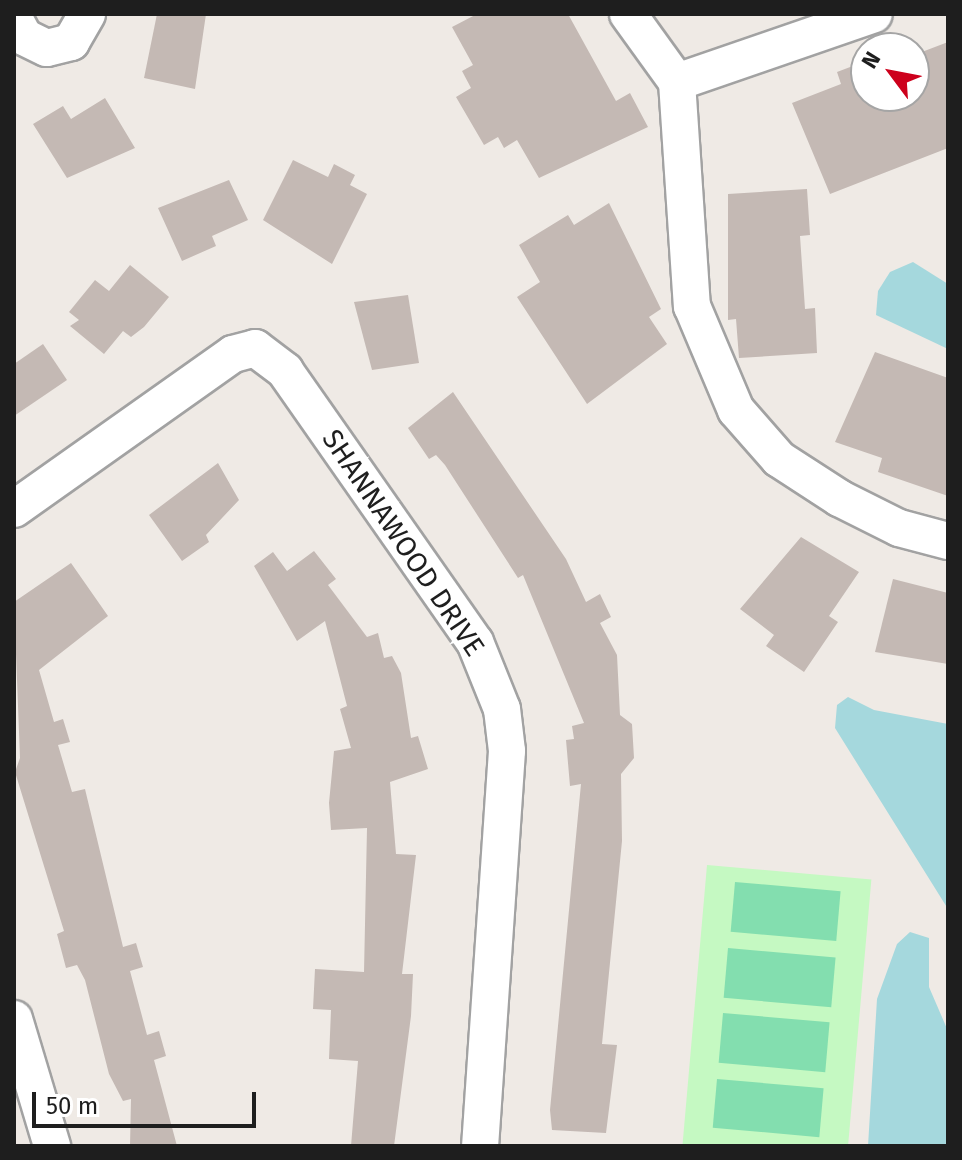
<!DOCTYPE html>
<style>
body{margin:0}
#map{position:relative;width:962px;height:1160px;overflow:hidden;background:#efeae5;font-family:"Fira Sans",sans-serif}
div>[style]{position:absolute}
[style*='--x']{left:calc(var(--x)*1px);top:calc(var(--y)*1px);width:calc(var(--w)*1px);rotate:calc(var(--a)*1deg)}
.park>*{inset:0;background:#c5f9c2;transform-origin:0 0}
.pitch>*{inset:0;background:#83deaf;transform-origin:0 0}
.water>*{inset:0;background:#a5d8dd}
.building>*{inset:0;background:#c4b9b4}
.roads{filter:drop-shadow(2px 0 #a2a2a2) drop-shadow(-2px 0 #a2a2a2) drop-shadow(0 2px #a2a2a2) drop-shadow(0 -2px #a2a2a2)}
.minor>*{height:36px;margin:-18px;padding:0 18px;transform-origin:18px;border-radius:18px;background:#fff}
span{translate:-50% -50%;white-space:nowrap;text-align:center;line-height:1.15;-webkit-text-stroke:7px #fff;paint-order:stroke}
.street-label{font-size:28px;color:#1e1e1e}
.frame{position:absolute;inset:0;border:16px solid #1e1e1e;pointer-events:none}
.north{position:absolute;left:850px;top:32px;width:80px;height:80px;box-sizing:border-box;background:#fff;border:2px solid #a5a5a5;border-radius:50%;rotate:302deg;font-size:22px;font-weight:700;line-height:32px;text-align:center;color:#1e1e1e}
.north::after{content:'';display:block;margin:auto;width:28px;height:36px;background:#cd001c;clip-path:polygon(50% 0,100% 100%,50% 72%,0 100%)}
.scale{position:absolute;left:32px;top:1092px;width:224px;height:36px;box-sizing:border-box;border:4px solid #1e1e1e;border-top:0;padding-left:10px;font-size:24px;line-height:28px;white-space:nowrap;color:#1e1e1e;-webkit-text-stroke:6px #fff;paint-order:stroke}
</style>
<div id="map">
<div class="park">
<div style="left:707px;top:865px;width:165px;height:282px;rotate:5deg"></div>
</div>
<div class="pitch">
<div style="left:735px;top:882px;width:106px;height:50px;rotate:5deg"></div>
<div style="left:728px;top:948px;width:108px;height:50px;rotate:5deg"></div>
<div style="left:723px;top:1013px;width:107px;height:50px;rotate:5deg"></div>
<div style="left:717px;top:1079px;width:107px;height:49px;rotate:5deg"></div>
</div>
<div class="water">
<div style="clip-path:polygon(913px 262px,948px 284px,948px 349px,876px 315px,878px 291px,890px 272px)"></div>
<div style="clip-path:polygon(848px 697px,874px 710px,948px 724px,948px 909px,835px 728px,837px 705px)"></div>
<div style="clip-path:polygon(910px 932px,929px 938px,929px 987px,948px 1031px,948px 1146px,868px 1146px,877px 999px,897px 944px)"></div>
</div>
<div class="building">
<div style="clip-path:polygon(157px 14px,206px 14px,195px 89px,144px 78px)"></div>
<div style="clip-path:polygon(477px 14px,568px 14px,616px 101px,630px 93px,648px 127px,539px 178px,517px 140px,504px 148px,498px 137px,484px 145px,456px 97px,471px 88px,462px 71px,473px 65px,452px 27px)"></div>
<div style="clip-path:polygon(948px 42px,948px 148px,830px 194px,792px 103px,841px 84px,837px 72px,866px 61px,866px 96px,914px 96px,914px 55px)"></div>
<div style="clip-path:polygon(105px 98px,135px 148px,67px 178px,33px 124px,63px 106px,71px 119px)"></div>
<div style="clip-path:polygon(293px 160px,328px 177px,334px 164px,355px 175px,350px 185px,367px 194px,332px 264px,263px 220px)"></div>
<div style="clip-path:polygon(229px 180px,248px 220px,212px 236px,216px 246px,182px 261px,158px 208px)"></div>
<div style="clip-path:polygon(807px 189px,810px 235px,800px 236px,805px 309px,815px 308px,817px 353px,739px 358px,736px 319px,728px 320px,728px 194px)"></div>
<div style="clip-path:polygon(609px 203px,661px 309px,649px 317px,667px 344px,587px 404px,517px 297px,540px 282px,519px 245px,568px 215px,574px 225px)"></div>
<div style="clip-path:polygon(130px 265px,169px 297px,144px 327px,131px 337px,123px 331px,104px 354px,70px 326px,79px 320px,69px 312px,95px 280px,109px 291px)"></div>
<div style="clip-path:polygon(408px 295px,419px 363px,372px 370px,354px 302px)"></div>
<div style="clip-path:polygon(43px 344px,67px 380px,14px 416px,14px 364px)"></div>
<div style="clip-path:polygon(875px 352px,948px 378px,948px 496px,878px 472px,882px 458px,835px 442px)"></div>
<div style="clip-path:polygon(453px 392px,566px 559px,586px 602px,600px 594px,611px 617px,600px 623px,617px 655px,620px 715px,632px 724px,634px 758px,621px 774px,622px 841px,602px 1044px,617px 1045px,606px 1133px,552px 1130px,550px 1110px,581px 784px,570px 786px,566px 740px,574px 739px,572px 726px,584px 723px,523px 575px,518px 578px,445px 465px,436px 455px,429px 459px,408px 428px)"></div>
<div style="clip-path:polygon(218px 463px,239px 500px,206px 535px,209px 542px,182px 561px,149px 515px)"></div>
<div style="clip-path:polygon(801px 537px,859px 572px,829px 616px,838px 622px,804px 672px,766px 646px,774px 635px,740px 609px)"></div>
<div style="clip-path:polygon(314px 551px,336px 579px,328px 585px,367px 637px,378px 633px,384px 658px,392px 656px,401px 673px,411px 738px,418px 736px,428px 769px,390px 782px,396px 854px,416px 855px,402px 974px,413px 974px,411px 1016px,394px 1146px,351px 1146px,358px 1061px,329px 1059px,331px 1010px,313px 1009px,315px 969px,364px 972px,367px 828px,331px 830px,329px 803px,334px 751px,351px 748px,340px 709px,347px 706px,325px 621px,297px 641px,254px 566px,273px 552px,287px 571px)"></div>
<div style="clip-path:polygon(71px 563px,108px 616px,39px 670px,54px 722px,63px 719px,70px 742px,58px 745px,72px 792px,85px 789px,123px 947px,136px 943px,143px 967px,130px 971px,147px 1035px,159px 1031px,166px 1056px,154px 1060px,177px 1146px,130px 1146px,131px 1099px,123px 1101px,109px 1074px,85px 980px,77px 965px,66px 968px,57px 934px,64px 931px,15px 772px,20px 758px,14px 602px)"></div>
<div style="clip-path:polygon(893px 579px,948px 593px,948px 664px,875px 652px)"></div>
</div>
<div class="roads">
<div class="minor">
<div style="--x:628;--y:14;--w:84;--a:54.2"></div>
<div style="--x:14;--y:18;--w:21;--a:62"></div>
<div style="--x:24;--y:37;--w:25;--a:26"></div>
<div style="--x:47;--y:48;--w:25;--a:-14"></div>
<div style="--x:71;--y:42;--w:32;--a:-60"></div>
<div style="--x:677;--y:82;--w:225;--a:86.2"></div>
<div style="--x:692;--y:306;--w:113;--a:67.1"></div>
<div style="--x:736;--y:410;--w:65;--a:48.7"></div>
<div style="--x:779;--y:459;--w:72;--a:33"></div>
<div style="--x:839;--y:498;--w:67;--a:26.6"></div>
<div style="--x:899;--y:528;--w:51;--a:14.9"></div>
<div style="--x:677;--y:82;--w:208;--a:-19"></div>
<div style="--x:14;--y:509;--w:268;--a:-35.3"></div>
<div style="--x:233;--y:354;--w:23;--a:-15"></div>
<div style="--x:255;--y:348;--w:38;--a:37"></div>
<div style="--x:285;--y:371;--w:331;--a:55"></div>
<div style="--x:475;--y:642;--w:72;--a:68.1"></div>
<div style="--x:502;--y:709;--w:42;--a:83.2"></div>
<div style="--x:507;--y:751;--w:396;--a:93.9"></div>
<div style="--x:14;--y:1019;--w:133;--a:73.3"></div>
</div>
</div>
<div class="street-label">
<span style="left:403px;top:543px;rotate:56deg">SHANNAWOOD DRIVE</span>
</div>
<div class="frame"></div>
<div class="north">N</div>
<div class="scale">50 m</div>
</div>
